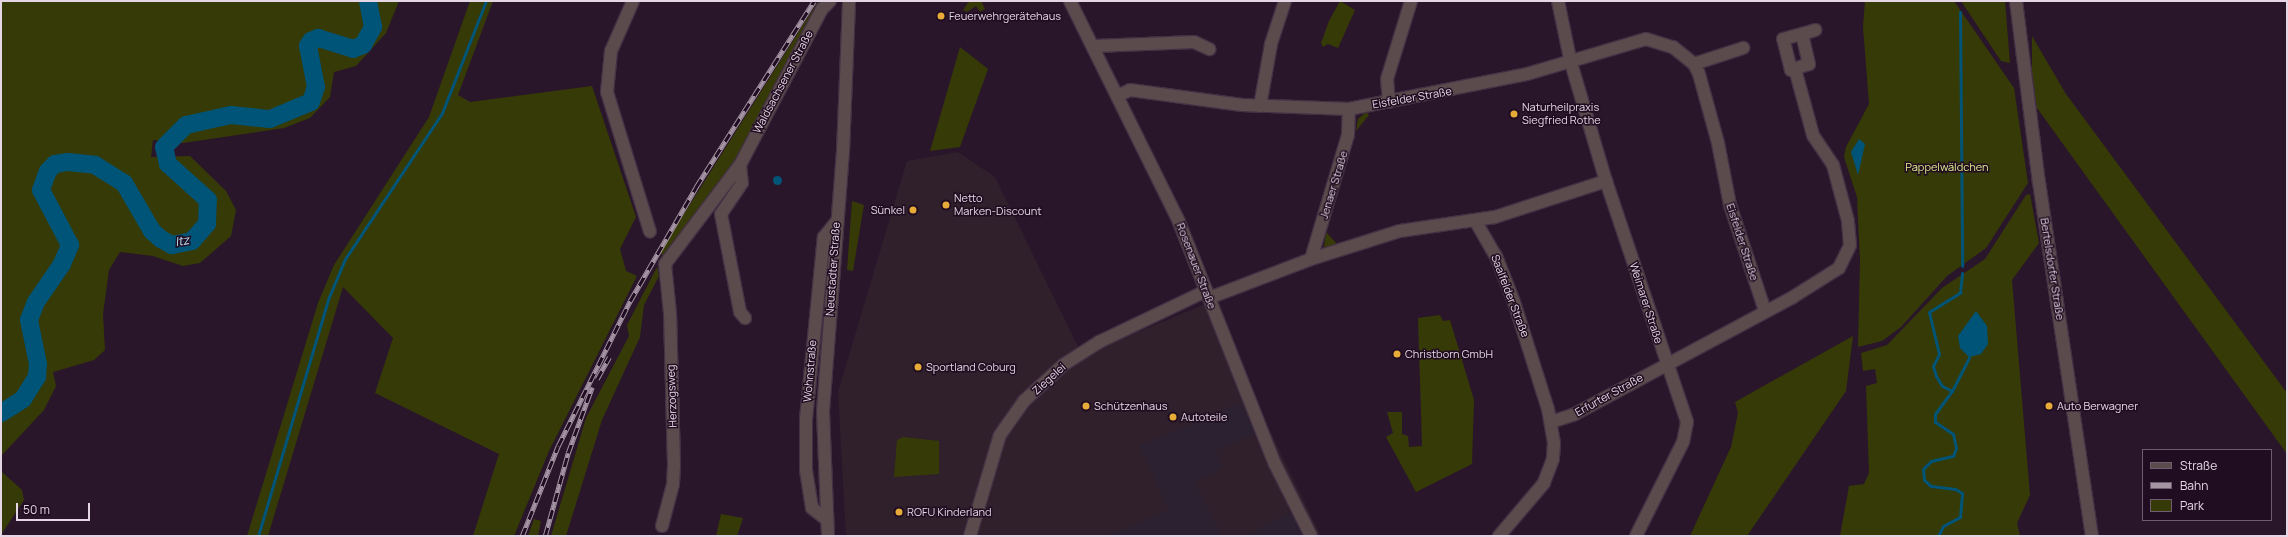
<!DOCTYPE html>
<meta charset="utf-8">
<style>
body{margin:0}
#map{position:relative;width:2288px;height:537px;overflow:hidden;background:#2a162b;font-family:Manrope,sans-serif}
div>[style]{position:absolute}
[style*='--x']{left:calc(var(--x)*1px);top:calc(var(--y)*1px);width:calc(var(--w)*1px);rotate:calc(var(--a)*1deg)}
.commercial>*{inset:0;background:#2f202c}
.industrial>*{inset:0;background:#2b2130}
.green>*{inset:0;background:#363a06}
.water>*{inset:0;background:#005477}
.round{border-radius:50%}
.stream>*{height:3px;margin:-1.5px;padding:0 1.5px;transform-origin:1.5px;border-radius:1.5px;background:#005477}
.river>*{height:18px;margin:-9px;padding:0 9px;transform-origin:9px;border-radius:9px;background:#005477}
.roads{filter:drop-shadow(1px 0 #443145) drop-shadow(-1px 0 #443145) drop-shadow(0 1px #443145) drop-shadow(0 -1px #443145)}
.minor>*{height:12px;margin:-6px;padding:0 6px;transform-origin:6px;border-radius:6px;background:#5b4b4c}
.rail>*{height:4.5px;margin-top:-2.25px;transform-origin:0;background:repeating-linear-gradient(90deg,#200d21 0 9px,#a494a4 0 18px);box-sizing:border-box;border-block:1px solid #a494a4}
.dots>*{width:11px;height:11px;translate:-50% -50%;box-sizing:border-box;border:2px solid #200d21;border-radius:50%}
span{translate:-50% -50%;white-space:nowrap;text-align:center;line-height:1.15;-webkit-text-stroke:3px #200d21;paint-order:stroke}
.poi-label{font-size:11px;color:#e4d6e4}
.left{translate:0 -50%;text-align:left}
.right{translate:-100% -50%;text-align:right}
.street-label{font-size:11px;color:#e4d6e4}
.park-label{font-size:11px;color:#e1ed8d}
.water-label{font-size:12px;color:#c4e8fe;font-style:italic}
.frame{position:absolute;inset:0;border:2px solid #e4d6e4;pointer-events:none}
.legend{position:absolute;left:2142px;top:449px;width:130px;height:72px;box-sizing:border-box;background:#200d21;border:1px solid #6e5d6f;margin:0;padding:5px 7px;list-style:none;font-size:12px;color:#e4d6e4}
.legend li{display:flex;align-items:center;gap:8px;height:20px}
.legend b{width:20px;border:1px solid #6e5d6f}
.scale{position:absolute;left:16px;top:503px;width:74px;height:18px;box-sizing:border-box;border:2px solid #e4d6e4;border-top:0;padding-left:5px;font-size:12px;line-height:14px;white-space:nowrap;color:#e4d6e4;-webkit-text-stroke:3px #200d21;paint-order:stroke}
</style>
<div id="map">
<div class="commercial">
<div style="clip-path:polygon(958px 152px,995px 177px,1082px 355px,1208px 303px,1321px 536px,846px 536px,838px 392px,907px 161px)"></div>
</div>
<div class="industrial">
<div style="clip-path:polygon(1240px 403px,1255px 434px,1215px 451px,1222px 468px,1194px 482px,1221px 536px,1109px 536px,1169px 510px,1140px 446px)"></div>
<div style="clip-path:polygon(1293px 511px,1305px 536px,1247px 536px)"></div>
</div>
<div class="green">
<div style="clip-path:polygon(1px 1px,399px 1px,386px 33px,356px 66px,334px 72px,330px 97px,310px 118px,284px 128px,183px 143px,153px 140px,151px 157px,190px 156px,226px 191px,236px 210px,231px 236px,200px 263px,183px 266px,153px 256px,120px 252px,109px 270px,103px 314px,105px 350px,94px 360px,53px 372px,56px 386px,44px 410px,2px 455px,1px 466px)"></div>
<div style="clip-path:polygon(470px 1px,493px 1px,458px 95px,470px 102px,592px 86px,636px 217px,620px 249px,626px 271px,637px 276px,549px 451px,514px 536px,473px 536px,499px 454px,375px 393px,393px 338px,343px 287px,268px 536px,247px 536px,318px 303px,334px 265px,429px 117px)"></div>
<div style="clip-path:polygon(818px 1px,824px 1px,738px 162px,665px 259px,660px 252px)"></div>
<div style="clip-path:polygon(969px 1px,981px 1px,985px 9px,980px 12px,976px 6px,967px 12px,963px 10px)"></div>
<div style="clip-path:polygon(1340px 1px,1355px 10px,1338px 48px,1328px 44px,1323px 47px,1321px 43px,1329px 21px)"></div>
<div style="clip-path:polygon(1865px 1px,1954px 1px,2014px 88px,2028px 183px,1986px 248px,1947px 276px,1901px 327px,1882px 341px,1858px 347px,1860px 260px,1857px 197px,1844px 157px,1846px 147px,1869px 104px,1863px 27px)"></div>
<div style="clip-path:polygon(1961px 1px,2005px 1px,2010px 63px,2001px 61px)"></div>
<div style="clip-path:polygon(2032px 36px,2066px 94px,2287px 393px,2287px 454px,2037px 108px,2032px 81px)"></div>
<div style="clip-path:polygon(960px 47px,988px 69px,960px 147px,930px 151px)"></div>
<div style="clip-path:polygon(1366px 112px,1369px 115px,1356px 131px,1358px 119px)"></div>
<div style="clip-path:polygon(2030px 194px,2039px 243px,2012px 280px,2030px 495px,2017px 523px,2020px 536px,1840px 536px,1849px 486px,1864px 484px,1869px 473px,1866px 386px,1877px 383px,1875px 369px,1863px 371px,1861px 353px,1887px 345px,1942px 288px,1985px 259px,2026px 195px)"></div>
<div style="clip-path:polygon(852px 201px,864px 205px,853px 271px,847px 270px)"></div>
<div style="clip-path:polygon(1326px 232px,1338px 245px,1324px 247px)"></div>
<div style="clip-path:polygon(657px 267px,659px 276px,644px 305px,640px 337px,602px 420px,566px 536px,551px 536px,586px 418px,629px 336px,627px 325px)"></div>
<div style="clip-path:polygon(1440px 315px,1443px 321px,1450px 320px,1474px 400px,1472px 464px,1416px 492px,1386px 437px,1393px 433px,1387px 412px,1402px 412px,1402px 434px,1408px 436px,1409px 447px,1422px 446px,1418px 318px)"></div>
<div style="clip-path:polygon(1853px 336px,1846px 391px,1747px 536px,1690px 536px,1731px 447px,1738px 413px,1735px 402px)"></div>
<div style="clip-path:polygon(903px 437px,939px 441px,939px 474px,894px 477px,897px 440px)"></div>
<div style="clip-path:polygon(1px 471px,22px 490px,24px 500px,1px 535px)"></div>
<div style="clip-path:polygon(721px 514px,743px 518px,737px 536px,716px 536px)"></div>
<div style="clip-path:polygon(534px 519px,541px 521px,538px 536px,528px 536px)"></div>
</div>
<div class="water">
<div style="clip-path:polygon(1859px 139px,1865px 144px,1858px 175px,1851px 152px)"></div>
<div class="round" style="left:772.5px;top:175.5px;width:9px;height:9px"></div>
<div style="clip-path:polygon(1976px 311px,1987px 326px,1988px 344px,1981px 354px,1969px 357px,1960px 348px,1958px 336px)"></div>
</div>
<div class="stream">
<div style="--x:1960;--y:12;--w:254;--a:89.5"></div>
<div style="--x:1952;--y:391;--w:38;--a:-63"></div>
<div style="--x:258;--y:536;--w:249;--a:-73.5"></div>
<div style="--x:329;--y:297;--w:41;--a:-67.2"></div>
<div style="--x:345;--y:259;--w:175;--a:-56.4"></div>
<div style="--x:442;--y:113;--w:120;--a:-68.6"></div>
<div style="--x:1938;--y:536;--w:11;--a:-63"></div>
<div style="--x:1943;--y:526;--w:19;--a:-28"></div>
<div style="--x:1960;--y:517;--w:24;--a:-85"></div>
<div style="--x:1962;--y:493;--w:8;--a:-150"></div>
<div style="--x:1955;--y:489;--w:24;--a:-173"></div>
<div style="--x:1931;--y:486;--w:9;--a:-139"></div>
<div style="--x:1924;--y:480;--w:11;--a:-95"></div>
<div style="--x:1923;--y:469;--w:11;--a:-45"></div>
<div style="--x:1931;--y:461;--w:23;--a:-13"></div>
<div style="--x:1953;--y:456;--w:9;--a:-69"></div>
<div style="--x:1956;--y:448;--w:14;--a:-102"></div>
<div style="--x:1953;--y:434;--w:22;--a:-146"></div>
<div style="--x:1935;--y:422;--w:8;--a:-90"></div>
<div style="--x:1935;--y:414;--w:29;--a:-54"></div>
<div style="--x:1952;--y:391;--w:11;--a:-153"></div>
<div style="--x:1942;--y:386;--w:12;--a:-121"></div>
<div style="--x:1936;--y:376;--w:10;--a:-107"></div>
<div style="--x:1933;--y:366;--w:13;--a:-63"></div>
<div style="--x:1939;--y:354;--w:43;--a:-103.4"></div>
<div style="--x:1929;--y:312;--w:36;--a:-32"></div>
<div style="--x:1960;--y:293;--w:20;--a:-84"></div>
</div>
<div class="river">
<div style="--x:1;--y:413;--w:26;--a:-32"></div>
<div style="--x:23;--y:399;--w:26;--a:-58"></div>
<div style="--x:37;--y:377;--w:13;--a:-86"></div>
<div style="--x:38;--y:364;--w:45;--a:-101.6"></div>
<div style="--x:29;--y:320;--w:19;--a:-69"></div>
<div style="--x:36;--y:302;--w:46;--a:-55.6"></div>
<div style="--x:62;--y:264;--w:21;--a:-67"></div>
<div style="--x:70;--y:245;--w:62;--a:-117.8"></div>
<div style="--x:41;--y:190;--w:20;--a:-70"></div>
<div style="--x:48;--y:171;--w:10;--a:-45"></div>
<div style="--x:55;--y:164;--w:13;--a:-9"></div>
<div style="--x:68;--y:162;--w:27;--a:6"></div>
<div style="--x:95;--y:165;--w:34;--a:32"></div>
<div style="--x:124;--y:183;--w:56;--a:59.7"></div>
<div style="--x:152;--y:231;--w:12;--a:42"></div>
<div style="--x:161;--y:239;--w:13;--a:29"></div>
<div style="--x:172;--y:245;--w:20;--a:-11"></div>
<div style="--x:192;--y:241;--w:23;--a:-49"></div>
<div style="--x:207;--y:224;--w:24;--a:-88"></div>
<div style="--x:208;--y:200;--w:54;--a:-138"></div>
<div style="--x:168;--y:164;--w:17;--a:-103"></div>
<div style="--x:164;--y:147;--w:31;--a:-45"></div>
<div style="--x:186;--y:125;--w:46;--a:-12.5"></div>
<div style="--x:231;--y:115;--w:39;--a:6"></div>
<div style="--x:270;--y:119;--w:44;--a:-22.5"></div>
<div style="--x:311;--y:102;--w:16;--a:-72"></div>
<div style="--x:316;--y:87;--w:42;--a:-101"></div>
<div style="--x:308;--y:46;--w:6;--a:-59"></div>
<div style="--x:311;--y:41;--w:8;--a:-23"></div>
<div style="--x:318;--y:38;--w:37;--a:17"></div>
<div style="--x:353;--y:49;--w:11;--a:-22"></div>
<div style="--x:363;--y:45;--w:21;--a:-61"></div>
<div style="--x:373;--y:27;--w:26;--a:-101"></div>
</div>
<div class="roads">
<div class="minor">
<div style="--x:633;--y:1;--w:55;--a:113.7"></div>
<div style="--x:611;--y:51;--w:41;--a:95.6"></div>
<div style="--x:607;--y:92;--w:146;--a:72.9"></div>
<div style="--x:1070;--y:1;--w:246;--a:63.7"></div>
<div style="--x:1179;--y:222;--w:260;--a:68.4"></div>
<div style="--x:1275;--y:464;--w:80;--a:63.4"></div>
<div style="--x:1558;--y:1;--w:63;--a:78.2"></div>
<div style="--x:1571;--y:63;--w:123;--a:73.5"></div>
<div style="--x:1606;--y:181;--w:254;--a:71.4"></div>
<div style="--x:1687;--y:422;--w:20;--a:101"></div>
<div style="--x:1683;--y:442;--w:105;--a:116.6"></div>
<div style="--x:2016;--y:1;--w:182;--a:82.8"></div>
<div style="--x:2039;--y:182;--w:358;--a:81.5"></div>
<div style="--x:1802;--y:34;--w:31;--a:77"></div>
<div style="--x:1809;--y:64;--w:19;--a:162"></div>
<div style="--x:1791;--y:70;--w:32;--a:-104"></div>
<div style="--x:1783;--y:39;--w:20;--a:-15"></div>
<div style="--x:1802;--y:34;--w:14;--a:-17"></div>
<div style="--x:1095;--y:46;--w:99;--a:-2.3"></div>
<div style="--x:1194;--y:42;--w:17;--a:25"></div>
<div style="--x:1694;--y:64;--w:52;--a:-18.1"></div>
<div style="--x:1119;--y:95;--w:12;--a:-24"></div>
<div style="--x:1130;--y:90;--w:113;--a:7.6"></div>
<div style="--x:1242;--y:105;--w:107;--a:2.1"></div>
<div style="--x:1349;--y:109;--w:181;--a:-11.1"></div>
<div style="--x:1527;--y:74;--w:124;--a:-16.4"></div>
<div style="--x:1646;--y:39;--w:28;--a:17"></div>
<div style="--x:1673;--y:47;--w:27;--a:39"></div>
<div style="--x:1694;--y:64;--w:11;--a:63"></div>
<div style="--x:1699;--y:74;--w:72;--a:74.6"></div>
<div style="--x:1718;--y:143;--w:63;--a:79"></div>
<div style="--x:1730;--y:205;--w:112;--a:71.7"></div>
<div style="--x:1389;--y:102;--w:23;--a:-95"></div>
<div style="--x:1387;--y:79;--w:82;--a:-72.9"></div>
<div style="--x:1260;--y:106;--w:63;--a:-79.9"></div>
<div style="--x:1271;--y:44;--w:45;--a:-72"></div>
<div style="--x:740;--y:165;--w:18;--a:84"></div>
<div style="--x:742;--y:183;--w:37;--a:124"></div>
<div style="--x:721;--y:214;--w:100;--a:79"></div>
<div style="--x:740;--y:312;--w:8;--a:50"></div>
<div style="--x:1476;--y:222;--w:39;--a:60"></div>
<div style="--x:1496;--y:256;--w:49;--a:68.6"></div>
<div style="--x:1514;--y:302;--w:112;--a:72.4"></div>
<div style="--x:1548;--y:409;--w:35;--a:80"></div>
<div style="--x:1554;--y:443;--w:16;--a:94"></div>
<div style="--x:1553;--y:459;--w:26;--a:111"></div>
<div style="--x:1544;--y:483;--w:70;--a:130.3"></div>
<div style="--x:1311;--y:259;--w:129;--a:-73.4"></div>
<div style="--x:1348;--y:135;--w:26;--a:-88"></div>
<div style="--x:1209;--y:298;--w:109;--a:-20.9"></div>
<div style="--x:1311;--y:259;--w:93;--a:-17.5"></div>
<div style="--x:1400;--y:231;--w:96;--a:-8.4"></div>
<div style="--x:1495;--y:217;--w:117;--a:-18"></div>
<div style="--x:1551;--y:422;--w:25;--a:-18"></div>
<div style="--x:1575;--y:414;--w:247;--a:-28.2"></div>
<div style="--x:1793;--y:297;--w:54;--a:-32.2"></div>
<div style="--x:1839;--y:268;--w:25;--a:-64"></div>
<div style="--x:1850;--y:245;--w:24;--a:-95"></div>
<div style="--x:1848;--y:221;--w:58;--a:-105"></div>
<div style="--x:1833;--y:165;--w:36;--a:-124"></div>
<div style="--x:1813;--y:135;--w:68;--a:-105.3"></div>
<div style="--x:826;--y:519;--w:18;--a:-142"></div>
<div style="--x:812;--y:508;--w:38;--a:-99"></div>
<div style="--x:806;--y:470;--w:51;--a:-90"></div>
<div style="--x:806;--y:419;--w:183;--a:-84.4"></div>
<div style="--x:824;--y:237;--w:21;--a:-51"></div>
<div style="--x:662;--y:526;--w:43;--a:-75.3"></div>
<div style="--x:673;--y:484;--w:20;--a:-87"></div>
<div style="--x:674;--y:464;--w:151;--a:-91.5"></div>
<div style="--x:670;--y:313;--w:49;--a:-95.8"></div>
<div style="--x:665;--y:264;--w:124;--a:-52.9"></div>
<div style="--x:740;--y:165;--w:176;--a:-62.3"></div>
<div style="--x:822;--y:9;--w:11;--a:-45"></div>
<div style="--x:828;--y:536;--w:125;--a:-92.3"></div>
<div style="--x:823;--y:411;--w:260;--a:-85.6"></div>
<div style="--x:843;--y:152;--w:151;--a:-87.7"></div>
<div style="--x:970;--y:536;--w:105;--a:-73.5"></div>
<div style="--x:1000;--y:435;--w:42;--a:-54.8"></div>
<div style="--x:1024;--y:401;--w:53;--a:-42.7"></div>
<div style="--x:1063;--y:365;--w:43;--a:-32.6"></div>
<div style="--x:1099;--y:342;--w:119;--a:-25.5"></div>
</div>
</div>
<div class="rail">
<div style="--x:597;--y:379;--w:25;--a:-61"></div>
<div style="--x:522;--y:536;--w:97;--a:-68.2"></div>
<div style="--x:558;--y:446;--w:162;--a:-63.6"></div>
<div style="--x:630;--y:301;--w:132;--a:-59.9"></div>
<div style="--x:696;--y:187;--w:220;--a:-57.6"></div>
<div style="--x:545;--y:536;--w:86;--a:-74.5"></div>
<div style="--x:568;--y:453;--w:70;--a:-70"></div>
</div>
<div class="dots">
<div style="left:941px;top:16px;background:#e7ac37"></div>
<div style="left:1514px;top:114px;background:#e7ac37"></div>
<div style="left:946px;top:205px;background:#e7ac37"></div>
<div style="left:913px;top:210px;background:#e7ac37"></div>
<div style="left:1397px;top:354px;background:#e7ac37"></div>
<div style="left:918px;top:367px;background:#e7ac37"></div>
<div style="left:1086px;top:406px;background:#e7ac37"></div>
<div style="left:2049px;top:406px;background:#e7ac37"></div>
<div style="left:1173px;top:417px;background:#e7ac37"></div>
<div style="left:899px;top:512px;background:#e7ac37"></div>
</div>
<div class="poi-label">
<span class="left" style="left:949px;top:16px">Feuerwehrgerätehaus</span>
<span class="left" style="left:1522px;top:114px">Naturheilpraxis<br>Siegfried Rothe</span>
<span class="left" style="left:954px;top:205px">Netto<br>Marken-Discount</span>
<span class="right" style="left:905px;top:210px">Sünkel</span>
<span class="left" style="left:1405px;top:354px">Christborn GmbH</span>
<span class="left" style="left:926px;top:367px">Sportland Coburg</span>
<span class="left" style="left:1094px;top:406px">Schützenhaus</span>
<span class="left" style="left:2057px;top:406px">Auto Berwagner</span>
<span class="left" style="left:1181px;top:417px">Autoteile</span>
<span class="left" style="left:907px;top:512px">ROFU Kinderland</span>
</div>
<div class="street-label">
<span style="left:783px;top:82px;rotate:-62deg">Waldsachsener Straße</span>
<span style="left:1412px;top:98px;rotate:-10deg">Eisfelder Straße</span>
<span style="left:1334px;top:185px;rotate:-73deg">Jenaer Straße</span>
<span style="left:1742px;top:242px;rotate:72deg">Eisfelder Straße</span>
<span style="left:1196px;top:266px;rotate:69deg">Rosenauer Straße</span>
<span style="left:833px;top:269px;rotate:-86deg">Neustadter Straße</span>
<span style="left:2052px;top:269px;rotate:81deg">Bertelsdorfer Straße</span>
<span style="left:1510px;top:296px;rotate:69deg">Saalfelder Straße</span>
<span style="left:1646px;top:303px;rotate:72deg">Weimarer Straße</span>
<span style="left:810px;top:371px;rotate:-85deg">Wohnstraße</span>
<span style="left:1049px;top:379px;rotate:-42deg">Ziegelei</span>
<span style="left:1609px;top:395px;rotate:-29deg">Erfurter Straße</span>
<span style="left:672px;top:396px;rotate:-92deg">Herzogsweg</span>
</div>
<div class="park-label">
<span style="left:1947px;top:167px">Pappelwäldchen</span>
</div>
<div class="water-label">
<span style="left:182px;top:241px;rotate:-11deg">Itz</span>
</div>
<div class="frame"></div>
<ul class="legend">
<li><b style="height:5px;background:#5b4b4c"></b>Straße</li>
<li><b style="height:5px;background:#a494a4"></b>Bahn</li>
<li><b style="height:11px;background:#363a06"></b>Park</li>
</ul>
<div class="scale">50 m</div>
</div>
